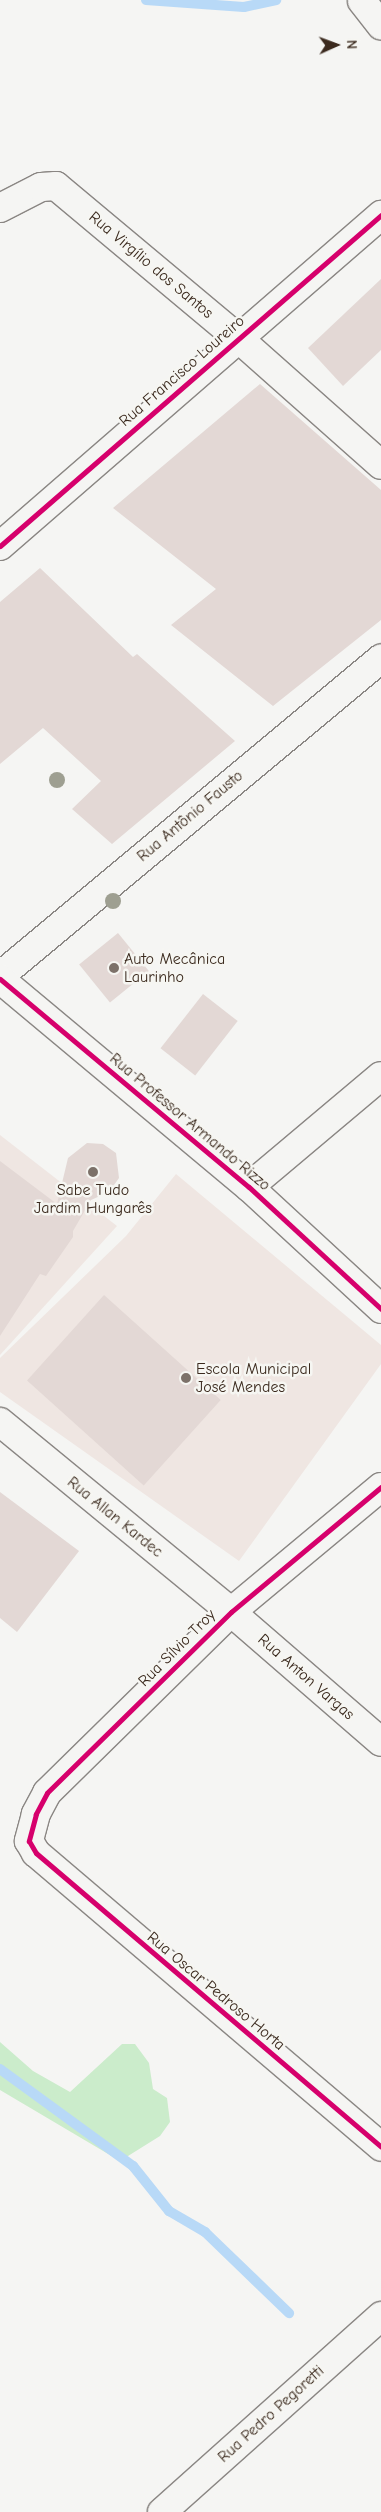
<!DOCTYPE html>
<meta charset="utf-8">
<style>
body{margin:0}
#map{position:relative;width:381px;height:2512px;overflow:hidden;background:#f5f5f3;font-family:"Comic Neue",sans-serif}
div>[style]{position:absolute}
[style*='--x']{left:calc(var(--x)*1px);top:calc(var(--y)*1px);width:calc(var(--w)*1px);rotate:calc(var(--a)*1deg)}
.built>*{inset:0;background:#efe6e2}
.green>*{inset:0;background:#cbeccb}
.stream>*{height:10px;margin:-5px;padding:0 5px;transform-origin:5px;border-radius:5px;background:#b8d9f7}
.building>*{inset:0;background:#e3d8d5;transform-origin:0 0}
.roads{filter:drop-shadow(1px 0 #8a8683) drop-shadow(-1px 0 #8a8683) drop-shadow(0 1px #8a8683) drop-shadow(0 -1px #8a8683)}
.street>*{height:28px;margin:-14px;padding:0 14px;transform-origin:14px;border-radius:14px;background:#f5f5f3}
.cycleway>*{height:5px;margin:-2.5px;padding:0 2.5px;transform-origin:2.5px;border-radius:2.5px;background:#d6006c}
.trees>*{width:16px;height:16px;margin:-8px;border-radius:50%;background:#9e9f91}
.dots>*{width:14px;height:14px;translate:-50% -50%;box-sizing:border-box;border:2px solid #f6f6f2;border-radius:50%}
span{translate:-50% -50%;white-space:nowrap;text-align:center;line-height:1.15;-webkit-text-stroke:5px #f6f6f2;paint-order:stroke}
.street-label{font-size:16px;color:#3b2a1e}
.poi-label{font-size:16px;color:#3b2a1e}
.left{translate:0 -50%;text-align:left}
.north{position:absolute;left:311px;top:20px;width:50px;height:50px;-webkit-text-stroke:4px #f6f6f2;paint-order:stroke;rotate:88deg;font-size:14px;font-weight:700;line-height:20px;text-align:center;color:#3b2a1e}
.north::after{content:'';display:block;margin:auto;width:18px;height:22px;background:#3b2a1e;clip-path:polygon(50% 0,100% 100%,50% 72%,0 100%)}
</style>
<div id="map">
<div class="built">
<div style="clip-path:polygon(0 1135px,117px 1226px,0 1355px)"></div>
<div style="clip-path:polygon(176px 1174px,381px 1345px,381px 1364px,239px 1561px,0 1392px,0 1358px,126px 1236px)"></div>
</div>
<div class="green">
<div style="clip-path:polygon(0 2042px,33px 2071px,70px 2092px,122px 2044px,135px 2044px,149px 2063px,153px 2089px,167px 2098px,170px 2122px,160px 2136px,120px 2161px,0 2090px)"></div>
</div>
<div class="stream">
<div style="--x:146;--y:0;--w:98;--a:4.1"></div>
<div style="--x:244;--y:7;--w:33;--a:-12"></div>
<div style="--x:0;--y:2069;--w:165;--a:36.1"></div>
<div style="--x:133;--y:2166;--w:58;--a:51.3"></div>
<div style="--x:169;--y:2211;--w:42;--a:30.3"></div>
<div style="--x:205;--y:2232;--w:117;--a:44"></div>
</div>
<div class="building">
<div style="clip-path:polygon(381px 279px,381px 350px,343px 386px,308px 348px)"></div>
<div style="clip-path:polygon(260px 384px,381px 490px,381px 620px,273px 706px,171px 625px,216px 589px,113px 508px)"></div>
<div style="clip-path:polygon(40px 568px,133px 657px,137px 654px,235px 741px,112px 844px,72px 809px,101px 781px,43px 728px,0 764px,0 602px)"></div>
<div style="left:118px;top:933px;width:49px;height:50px;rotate:51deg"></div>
<div style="left:203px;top:994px;width:44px;height:69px;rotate:38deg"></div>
<div style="clip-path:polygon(87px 1143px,103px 1144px,116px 1153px,119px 1178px,109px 1192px,91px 1200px,73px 1231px,73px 1237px,46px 1276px,40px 1274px,0 1336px,0 1161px,57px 1204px,68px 1158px)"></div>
<div style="left:104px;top:1295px;width:157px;height:115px;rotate:42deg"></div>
<div style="clip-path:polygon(0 1492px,79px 1551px,17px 1632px,0 1618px)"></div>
</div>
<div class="roads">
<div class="street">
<div style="--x:362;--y:1;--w:31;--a:52"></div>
<div style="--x:0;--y:208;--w:46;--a:-27.1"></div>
<div style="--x:41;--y:187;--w:15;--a:-4"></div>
<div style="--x:56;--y:186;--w:237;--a:39.9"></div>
<div style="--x:238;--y:338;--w:191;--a:41.6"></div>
<div style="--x:0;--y:546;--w:505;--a:-40.98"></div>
<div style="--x:0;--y:976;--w:496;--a:-39.8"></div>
<div style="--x:0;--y:979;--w:324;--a:39.9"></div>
<div style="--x:249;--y:1187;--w:180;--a:42.7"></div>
<div style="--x:249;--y:1187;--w:172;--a:-40.1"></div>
<div style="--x:0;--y:1422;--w:299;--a:39.4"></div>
<div style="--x:231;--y:1612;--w:198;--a:40.9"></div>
<div style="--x:381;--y:1487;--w:195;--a:140.2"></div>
<div style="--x:231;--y:1612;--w:258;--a:135.5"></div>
<div style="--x:47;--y:1793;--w:24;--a:118"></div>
<div style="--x:36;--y:1814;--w:28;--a:105"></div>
<div style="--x:29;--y:1841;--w:14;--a:60"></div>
<div style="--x:36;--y:1853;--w:453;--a:40.4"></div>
<div style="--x:162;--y:2512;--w:294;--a:-41.8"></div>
</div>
</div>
<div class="cycleway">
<div style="--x:0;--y:546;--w:505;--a:-40.98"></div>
<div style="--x:0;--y:979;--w:324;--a:39.9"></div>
<div style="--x:249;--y:1187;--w:180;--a:42.7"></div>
<div style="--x:381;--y:1487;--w:195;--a:140.2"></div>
<div style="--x:231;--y:1612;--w:258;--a:135.5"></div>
<div style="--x:47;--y:1793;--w:24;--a:118"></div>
<div style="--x:36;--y:1814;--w:28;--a:105"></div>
<div style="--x:29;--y:1841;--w:14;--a:60"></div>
<div style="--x:36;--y:1853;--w:453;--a:40.4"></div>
</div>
<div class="trees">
<div style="left:57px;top:780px"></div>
<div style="left:113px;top:901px"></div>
</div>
<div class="dots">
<div style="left:114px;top:968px;background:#7c7169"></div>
<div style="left:93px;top:1172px;background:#7c7169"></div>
<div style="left:186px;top:1378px;background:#7c7169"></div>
</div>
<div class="street-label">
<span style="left:151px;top:265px;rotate:40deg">Rua Virgílio dos Santos</span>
<span style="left:182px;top:371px;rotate:-41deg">Rua Francisco Loureiro</span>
<span style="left:190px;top:816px;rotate:-40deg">Rua Antônio Fausto</span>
<span style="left:190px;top:1122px;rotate:40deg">Rua Professor Armando Rizzo</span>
<span style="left:115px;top:1517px;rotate:39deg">Rua Allan Kardec</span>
<span style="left:177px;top:1648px;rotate:-45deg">Rua Sílvio Troy</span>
<span style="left:306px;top:1677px;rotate:41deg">Rua Anton Vargas</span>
<span style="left:216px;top:1991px;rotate:40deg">Rua Oscar Pedroso Horta</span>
<span style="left:271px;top:2414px;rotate:-42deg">Rua Pedro Pegoretti</span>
</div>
<div class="poi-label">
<span class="left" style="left:124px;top:968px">Auto Mecânica<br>Laurinho</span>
<span style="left:93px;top:1199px">Sabe Tudo<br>Jardim Hungarês</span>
<span class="left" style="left:196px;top:1378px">Escola Municipal<br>José Mendes</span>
</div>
<div class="north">N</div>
</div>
